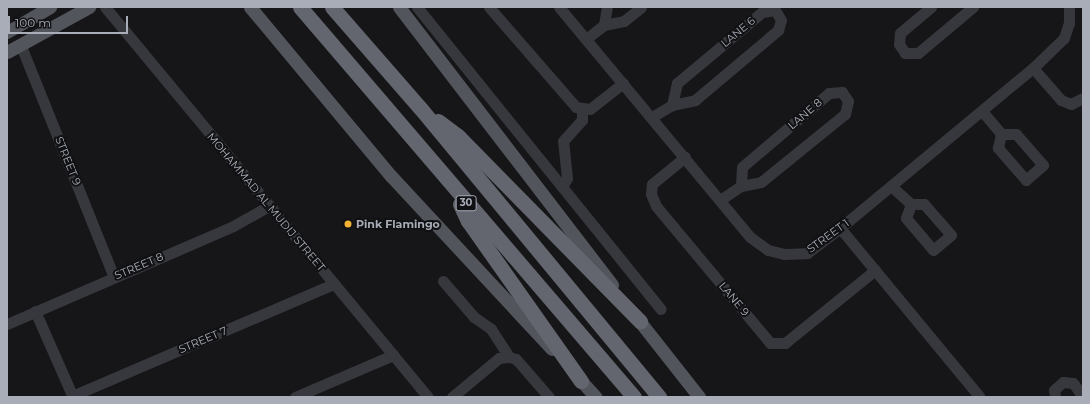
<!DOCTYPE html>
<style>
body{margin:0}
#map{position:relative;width:1090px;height:404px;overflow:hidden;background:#161618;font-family:Montserrat,sans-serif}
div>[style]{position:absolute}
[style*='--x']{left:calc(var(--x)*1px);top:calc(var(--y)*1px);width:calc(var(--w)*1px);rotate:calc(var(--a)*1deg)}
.minor>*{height:11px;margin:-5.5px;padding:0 5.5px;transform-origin:5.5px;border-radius:5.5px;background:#37383d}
.major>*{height:13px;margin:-6.5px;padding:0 6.5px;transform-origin:6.5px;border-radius:6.5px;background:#53555c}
.highway>*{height:15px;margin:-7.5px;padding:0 7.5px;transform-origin:7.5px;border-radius:7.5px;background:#63666e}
.dots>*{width:11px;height:11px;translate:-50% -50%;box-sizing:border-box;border:2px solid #111113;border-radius:50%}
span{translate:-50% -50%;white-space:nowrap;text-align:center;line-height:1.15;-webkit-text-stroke:4px #111113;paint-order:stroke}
.shield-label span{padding:1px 3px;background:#111113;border:1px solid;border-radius:3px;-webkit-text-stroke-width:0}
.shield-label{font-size:10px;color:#a8adb8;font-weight:700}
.street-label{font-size:11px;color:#a8adb8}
.poi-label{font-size:11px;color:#a8adb8;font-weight:700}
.left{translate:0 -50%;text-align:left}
.frame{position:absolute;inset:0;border:8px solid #a8adb8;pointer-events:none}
.scale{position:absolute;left:8px;top:16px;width:120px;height:18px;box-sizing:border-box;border:2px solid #a8adb8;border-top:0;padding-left:5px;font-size:12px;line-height:14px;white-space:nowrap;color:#a8adb8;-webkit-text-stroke:3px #111113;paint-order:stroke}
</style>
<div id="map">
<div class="minor">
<div style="--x:105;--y:7;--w:506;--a:50.37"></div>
<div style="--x:417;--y:7;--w:388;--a:51.1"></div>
<div style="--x:489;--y:7;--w:133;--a:49"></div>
<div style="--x:576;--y:107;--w:14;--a:8"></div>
<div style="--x:590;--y:109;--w:42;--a:-38.2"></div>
<div style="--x:559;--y:7;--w:299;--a:50.3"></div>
<div style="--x:750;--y:237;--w:22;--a:36"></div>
<div style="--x:768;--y:250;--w:16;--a:14"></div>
<div style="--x:784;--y:254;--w:23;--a:-2"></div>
<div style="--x:807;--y:253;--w:41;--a:-37.1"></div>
<div style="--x:840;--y:228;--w:251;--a:-39.7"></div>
<div style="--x:1033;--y:68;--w:43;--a:-44.1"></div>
<div style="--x:1064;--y:38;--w:16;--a:-72"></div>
<div style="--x:1069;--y:23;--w:16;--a:-90"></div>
<div style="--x:931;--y:7;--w:40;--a:140"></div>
<div style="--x:900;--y:33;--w:11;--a:95"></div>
<div style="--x:899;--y:44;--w:11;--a:56"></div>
<div style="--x:905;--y:53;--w:13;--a:0"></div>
<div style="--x:918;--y:53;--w:72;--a:-39.9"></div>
<div style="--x:604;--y:25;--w:18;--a:-81"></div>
<div style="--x:586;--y:39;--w:23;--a:-38"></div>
<div style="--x:604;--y:25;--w:20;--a:-11"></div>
<div style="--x:624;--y:21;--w:22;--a:-39"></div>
<div style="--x:21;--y:46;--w:249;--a:68.1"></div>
<div style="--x:1033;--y:68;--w:43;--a:48.8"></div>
<div style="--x:1061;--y:100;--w:11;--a:22"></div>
<div style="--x:1071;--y:104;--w:13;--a:-27"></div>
<div style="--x:982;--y:111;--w:30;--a:50"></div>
<div style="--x:652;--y:117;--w:23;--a:-31"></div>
<div style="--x:672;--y:105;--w:24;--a:-12"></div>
<div style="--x:695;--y:100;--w:109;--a:-40.1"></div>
<div style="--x:778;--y:30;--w:10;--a:-73"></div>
<div style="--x:781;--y:20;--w:12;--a:-121"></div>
<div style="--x:775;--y:10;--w:13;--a:171"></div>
<div style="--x:762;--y:12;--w:111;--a:140.1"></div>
<div style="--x:677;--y:83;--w:23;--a:103"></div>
<div style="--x:1001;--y:134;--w:15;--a:0"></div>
<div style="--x:1016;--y:134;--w:41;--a:48.9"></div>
<div style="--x:1043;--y:165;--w:23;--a:139"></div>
<div style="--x:1026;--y:180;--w:43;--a:-131.2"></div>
<div style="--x:998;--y:148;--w:14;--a:-78"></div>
<div style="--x:685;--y:157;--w:43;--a:140.7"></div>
<div style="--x:652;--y:184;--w:10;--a:96"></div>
<div style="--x:651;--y:194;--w:13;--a:67"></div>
<div style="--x:656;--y:206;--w:178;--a:50.2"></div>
<div style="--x:770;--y:343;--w:15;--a:0"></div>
<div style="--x:785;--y:343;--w:116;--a:-39"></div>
<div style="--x:891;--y:186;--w:27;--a:42"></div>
<div style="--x:911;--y:204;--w:13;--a:0"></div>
<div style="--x:924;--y:204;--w:41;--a:48.9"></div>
<div style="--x:951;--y:235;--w:23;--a:140"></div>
<div style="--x:933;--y:250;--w:42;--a:-130.2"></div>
<div style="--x:906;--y:218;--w:15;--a:-70"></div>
<div style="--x:562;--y:187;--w:10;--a:-61"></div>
<div style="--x:567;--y:178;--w:37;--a:-96"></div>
<div style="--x:563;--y:141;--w:28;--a:-48"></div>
<div style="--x:582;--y:120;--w:11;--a:-90"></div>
<div style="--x:720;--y:200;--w:25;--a:-34"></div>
<div style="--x:741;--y:186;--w:20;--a:-11"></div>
<div style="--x:761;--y:182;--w:108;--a:-39"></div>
<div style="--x:845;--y:114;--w:13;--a:-77"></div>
<div style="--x:848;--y:101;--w:11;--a:-124"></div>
<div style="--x:842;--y:92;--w:13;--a:176"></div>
<div style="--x:829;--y:93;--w:114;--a:139.6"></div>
<div style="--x:742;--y:167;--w:19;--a:93"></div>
<div style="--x:840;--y:228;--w:219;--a:50.4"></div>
<div style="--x:443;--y:281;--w:48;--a:49.3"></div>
<div style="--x:474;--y:317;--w:21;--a:35"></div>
<div style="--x:491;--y:329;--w:33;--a:57"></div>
<div style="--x:35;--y:311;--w:94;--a:66.2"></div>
<div style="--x:7;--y:324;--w:246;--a:-23.4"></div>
<div style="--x:233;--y:226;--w:41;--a:-29.1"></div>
<div style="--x:72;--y:396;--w:284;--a:-23.2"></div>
<div style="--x:295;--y:397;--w:107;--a:-23.2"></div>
<div style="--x:452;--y:397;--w:61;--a:-39.7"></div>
<div style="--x:499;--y:358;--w:10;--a:-6"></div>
<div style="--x:509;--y:357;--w:7;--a:16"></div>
<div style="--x:516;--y:359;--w:50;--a:49"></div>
<div style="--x:1055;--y:397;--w:7;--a:-98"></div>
<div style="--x:1054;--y:390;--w:12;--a:-42"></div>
<div style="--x:1063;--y:382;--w:10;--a:6"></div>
<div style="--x:1073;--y:383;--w:17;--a:54"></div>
</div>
<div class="major">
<div style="--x:250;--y:7;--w:220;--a:50.2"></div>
<div style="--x:391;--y:176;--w:236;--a:47.1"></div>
<div style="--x:399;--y:7;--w:350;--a:52.5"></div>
<div style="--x:7;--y:32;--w:50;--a:-30.2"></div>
<div style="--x:7;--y:52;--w:94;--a:-28.8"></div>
<div style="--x:633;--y:313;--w:107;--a:51.8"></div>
<div style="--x:575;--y:374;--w:31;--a:48"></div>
</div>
<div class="highway">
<div style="--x:300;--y:7;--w:513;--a:49.42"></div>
<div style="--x:332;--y:7;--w:135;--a:48.9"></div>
<div style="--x:421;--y:109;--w:374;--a:50.4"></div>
<div style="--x:438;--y:121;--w:25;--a:37"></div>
<div style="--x:458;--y:136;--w:260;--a:45.5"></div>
<div style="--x:460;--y:204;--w:19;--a:65"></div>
<div style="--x:468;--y:221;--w:196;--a:54.8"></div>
</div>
<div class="dots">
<div style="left:348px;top:224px;background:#f2b134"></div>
</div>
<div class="shield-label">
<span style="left:466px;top:203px">30</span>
</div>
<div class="street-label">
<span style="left:738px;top:32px;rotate:-40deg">LANE 6</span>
<span style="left:805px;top:114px;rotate:-41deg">LANE 8</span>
<span style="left:68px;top:161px;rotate:68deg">STREET 9</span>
<span style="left:266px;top:202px;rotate:50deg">MOHAMMAD AL MUDIJ STREET</span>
<span style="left:828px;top:236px;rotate:-36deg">STREET 1</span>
<span style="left:139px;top:266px;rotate:-23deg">STREET 8</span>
<span style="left:734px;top:299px;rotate:50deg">LANE 9</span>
<span style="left:203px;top:340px;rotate:-23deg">STREET 7</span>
</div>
<div class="poi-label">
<span class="left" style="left:356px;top:224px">Pink Flamingo</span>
</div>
<div class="frame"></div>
<div class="scale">100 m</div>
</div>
